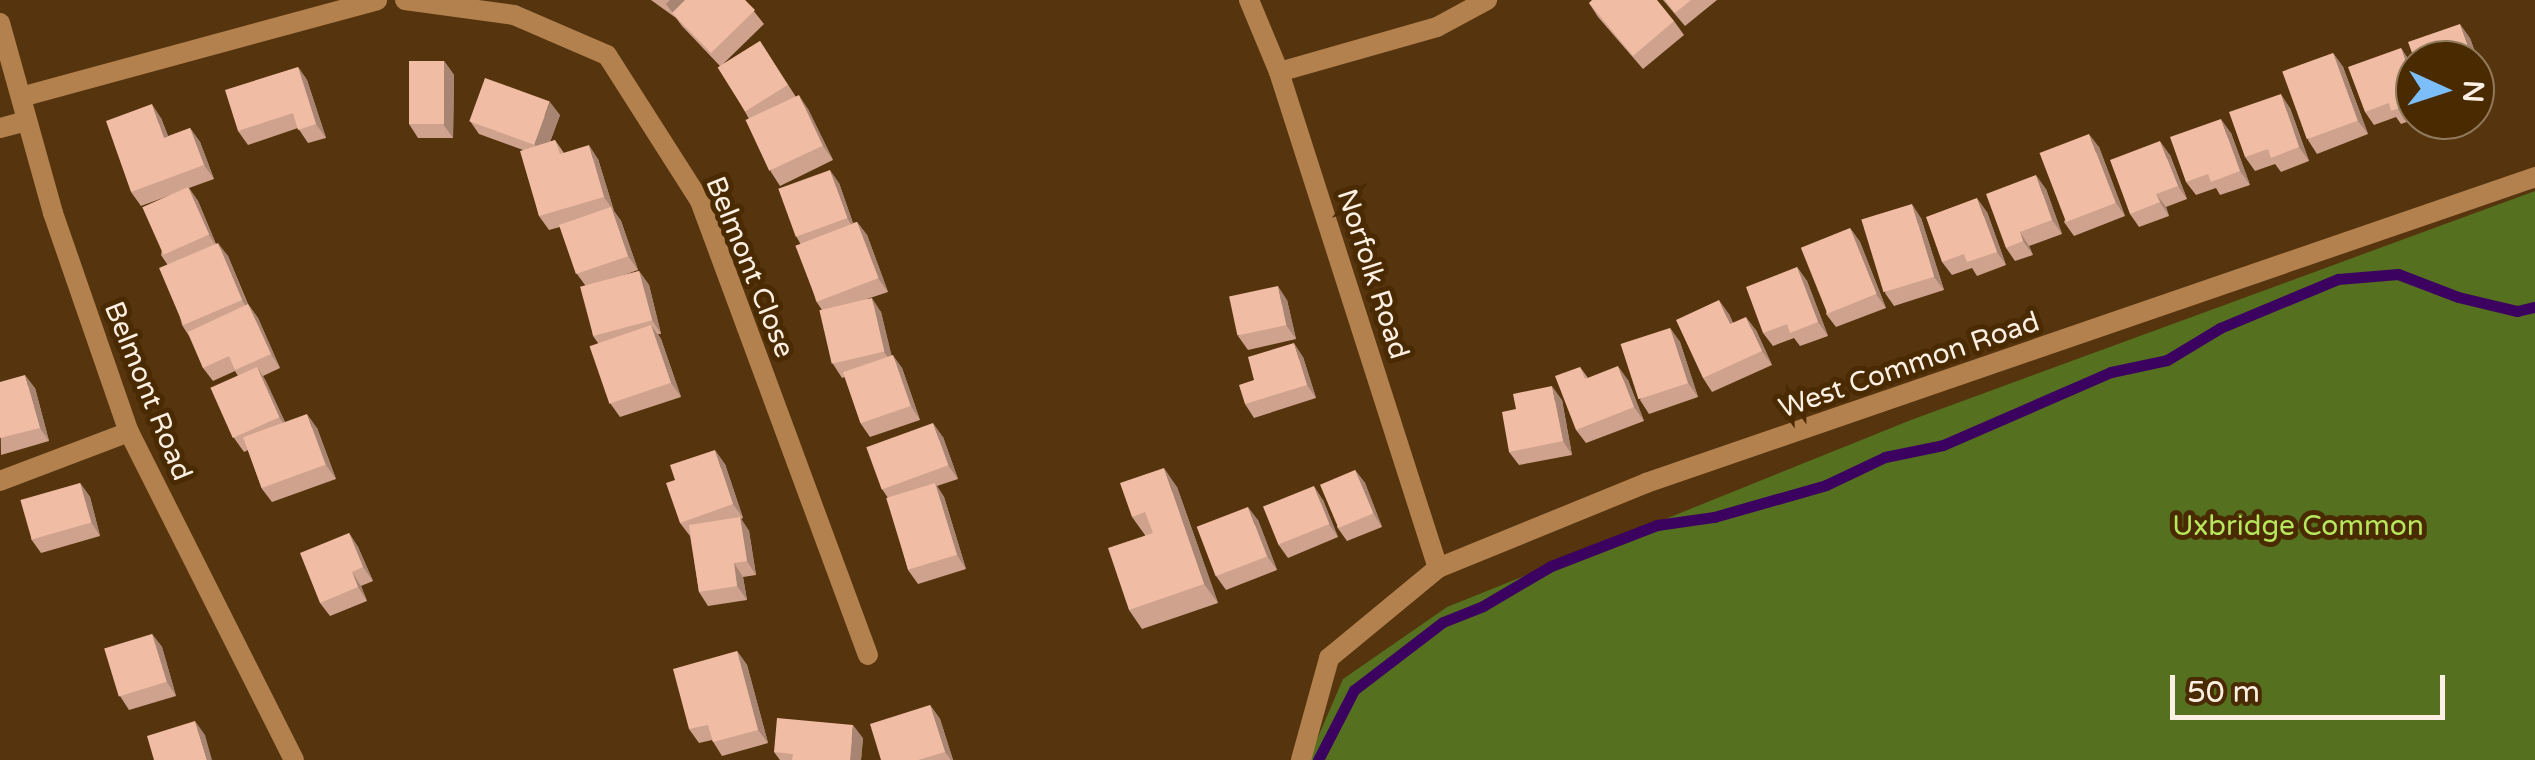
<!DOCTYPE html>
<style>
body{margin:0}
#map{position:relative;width:2535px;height:760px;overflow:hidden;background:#55340e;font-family:"Varela Round",sans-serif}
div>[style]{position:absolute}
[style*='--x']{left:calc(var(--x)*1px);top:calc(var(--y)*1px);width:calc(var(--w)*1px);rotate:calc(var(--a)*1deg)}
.green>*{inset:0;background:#55701f}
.stream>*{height:11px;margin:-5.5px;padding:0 5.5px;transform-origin:5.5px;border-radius:5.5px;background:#3c0260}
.service>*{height:20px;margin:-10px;padding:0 10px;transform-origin:10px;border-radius:10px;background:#b3814e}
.minor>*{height:20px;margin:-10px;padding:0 10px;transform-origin:10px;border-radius:10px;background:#b3814e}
.tertiary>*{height:20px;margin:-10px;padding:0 10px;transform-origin:10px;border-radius:10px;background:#b3814e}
.wall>*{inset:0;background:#cea28d}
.shaded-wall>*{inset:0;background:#a88473}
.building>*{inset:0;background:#f0bca4;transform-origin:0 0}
span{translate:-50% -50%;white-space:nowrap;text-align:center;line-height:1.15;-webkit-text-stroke:10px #492a01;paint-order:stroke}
.street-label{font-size:28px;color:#fcf0e4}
.park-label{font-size:28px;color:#b6e75c}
.north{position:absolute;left:2395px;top:40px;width:100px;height:100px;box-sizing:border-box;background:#492a01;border:2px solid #91795c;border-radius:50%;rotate:93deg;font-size:28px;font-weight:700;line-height:40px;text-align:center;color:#fcf0e4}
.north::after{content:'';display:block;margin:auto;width:35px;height:45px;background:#7bbef9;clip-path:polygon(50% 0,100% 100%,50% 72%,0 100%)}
.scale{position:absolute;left:2170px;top:675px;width:275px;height:45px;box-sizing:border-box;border:5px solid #fcf0e4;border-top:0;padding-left:12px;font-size:30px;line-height:35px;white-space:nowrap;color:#fcf0e4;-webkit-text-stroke:8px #492a01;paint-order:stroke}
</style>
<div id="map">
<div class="green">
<div style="clip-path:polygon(2535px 191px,2535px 760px,1308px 760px,1343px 679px,1447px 607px,1911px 420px)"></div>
</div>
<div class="stream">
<div style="--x:1318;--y:760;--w:79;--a:-62.8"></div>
<div style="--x:1354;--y:690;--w:112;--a:-37.4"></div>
<div style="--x:1443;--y:622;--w:43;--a:-21.8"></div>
<div style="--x:1483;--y:606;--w:79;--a:-30.5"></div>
<div style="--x:1551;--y:566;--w:114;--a:-21.1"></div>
<div style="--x:1657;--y:525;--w:58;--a:-8"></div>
<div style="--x:1714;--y:517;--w:116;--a:-15.9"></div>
<div style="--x:1826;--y:485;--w:65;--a:-25.4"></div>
<div style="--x:1885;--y:457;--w:59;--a:-11.7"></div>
<div style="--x:1943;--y:445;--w:183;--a:-23.5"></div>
<div style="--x:2111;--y:372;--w:57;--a:-12.1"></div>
<div style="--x:2167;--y:360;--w:62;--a:-31.1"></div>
<div style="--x:2220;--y:328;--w:128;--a:-22.6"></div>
<div style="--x:2338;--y:279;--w:60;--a:-4.8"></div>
<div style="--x:2398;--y:274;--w:64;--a:21"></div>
<div style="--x:2458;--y:297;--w:61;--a:13.3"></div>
<div style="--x:2517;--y:311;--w:18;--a:-13"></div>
</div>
<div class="service">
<div style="--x:0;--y:128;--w:28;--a:-15"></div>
</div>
<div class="minor">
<div style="--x:405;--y:0;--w:110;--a:7.8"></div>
<div style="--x:514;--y:15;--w:101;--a:23.3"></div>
<div style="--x:607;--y:55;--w:173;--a:57.5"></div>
<div style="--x:700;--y:201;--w:484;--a:69.7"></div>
<div style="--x:1249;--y:0;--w:78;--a:67.4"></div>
<div style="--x:1279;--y:72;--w:521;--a:72.23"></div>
<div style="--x:1279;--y:72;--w:164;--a:-15.9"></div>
<div style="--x:1437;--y:27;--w:57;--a:-28.4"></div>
<div style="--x:21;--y:97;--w:369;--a:-15.2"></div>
<div style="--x:0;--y:481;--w:138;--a:-20.8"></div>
<div style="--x:1301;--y:760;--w:106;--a:-74.6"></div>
<div style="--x:1329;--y:658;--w:141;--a:-39.5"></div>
<div style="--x:1438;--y:568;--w:225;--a:-22.2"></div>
<div style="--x:1646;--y:483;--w:940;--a:-18.99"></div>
</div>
<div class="tertiary">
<div style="--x:0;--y:23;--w:197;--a:74.4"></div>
<div style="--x:53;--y:213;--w:232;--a:70.9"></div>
<div style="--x:129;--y:432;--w:367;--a:63.3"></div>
</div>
<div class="wall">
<div style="clip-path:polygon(651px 0,745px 0,764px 24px,723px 64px,760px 41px,796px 97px,808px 109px,833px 160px,780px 186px,771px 172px,749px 119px,720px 66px,682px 26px,676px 18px)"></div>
<div style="clip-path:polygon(1663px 0,1717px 0,1685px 26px)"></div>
<div style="clip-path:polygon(1589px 3px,1674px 21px,1684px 35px,1643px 69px,1598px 17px)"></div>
<div style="clip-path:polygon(2470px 38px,2486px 83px,2475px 87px,2475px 60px)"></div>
<div style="clip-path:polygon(2401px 48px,2410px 62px,2415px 75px,2415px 119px,2401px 124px,2396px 117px,2374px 125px,2365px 112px)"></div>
<div style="clip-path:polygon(2333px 53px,2343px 67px,2368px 134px,2317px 154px,2308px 140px)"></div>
<div style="clip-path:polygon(444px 61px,454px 75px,453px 138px,418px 138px,409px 124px)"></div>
<div style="clip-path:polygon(298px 67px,307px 80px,326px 138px,308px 143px,298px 128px,248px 145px,238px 131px)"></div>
<div style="clip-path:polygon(2290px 108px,2309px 161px,2281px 172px,2275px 164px,2255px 171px,2245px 157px)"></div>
<div style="clip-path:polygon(560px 115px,550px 142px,555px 140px,564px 153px,598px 159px,614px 211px,621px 221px,638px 270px,624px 275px,639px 271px,649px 285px,661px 334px,658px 334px,661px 339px,681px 397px,620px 417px,610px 403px,598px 343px,593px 336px,585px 285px,577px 274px,560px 227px,549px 230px,539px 216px,523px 150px,479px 134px,470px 121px)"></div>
<div style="clip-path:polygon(161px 118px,168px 136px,190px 128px,200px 142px,214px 179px,189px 188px,198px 201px,216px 244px,228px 256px,248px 304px,258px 318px,280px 368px,263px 376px,285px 422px,317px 428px,336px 479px,272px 502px,262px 489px,248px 450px,244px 452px,234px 438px,238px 376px,235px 371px,213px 381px,203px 368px,189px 336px,182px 325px,167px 264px,161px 255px,171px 195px,141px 206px,131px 192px)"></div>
<div style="clip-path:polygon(2231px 133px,2250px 185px,2220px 195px,2216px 188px,2196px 195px,2186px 182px)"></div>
<div style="clip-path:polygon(2099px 147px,2125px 216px,2074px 236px,2064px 222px)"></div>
<div style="clip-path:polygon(2170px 155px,2187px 199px,2166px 207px,2169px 216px,2139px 227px,2130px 214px)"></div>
<div style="clip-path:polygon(839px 183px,853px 223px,857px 222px,867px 235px,888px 292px,867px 299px,881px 312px,891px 355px,902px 368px,920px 420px,870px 437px,861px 424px,845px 377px,842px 378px,833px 364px,822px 310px,816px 301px,800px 243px,796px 236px)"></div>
<div style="clip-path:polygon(2046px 189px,2062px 234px,2029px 246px,2033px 255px,2015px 261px,2006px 248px)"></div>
<div style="clip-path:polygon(1987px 212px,2006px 265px,1977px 276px,1972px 268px,1952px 275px,1942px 262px)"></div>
<div style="clip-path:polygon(1921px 218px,1944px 290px,1894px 306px,1885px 293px)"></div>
<div style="clip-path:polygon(1850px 228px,1860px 242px,1886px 308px,1836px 327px,1826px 314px)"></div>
<div style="clip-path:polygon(1797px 267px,1807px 281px,1828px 336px,1800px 346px,1794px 338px,1773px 346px,1763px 333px)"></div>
<div style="clip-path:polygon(1287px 300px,1296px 339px,1248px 350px,1238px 336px)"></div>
<div style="clip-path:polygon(1729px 314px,1733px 323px,1756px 330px,1772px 365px,1712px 392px,1703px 378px)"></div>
<div style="clip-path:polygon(1670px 328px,1680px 342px,1698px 397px,1649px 414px,1640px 400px)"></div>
<div style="clip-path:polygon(1303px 357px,1316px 398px,1254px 418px,1245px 404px,1254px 380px)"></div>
<div style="clip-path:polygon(1580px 367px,1588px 378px,1628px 380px,1644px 421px,1586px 443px,1576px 430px)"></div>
<div style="clip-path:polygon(0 382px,35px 388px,49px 441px,1px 455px)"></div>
<div style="clip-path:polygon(1562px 400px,1572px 455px,1519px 465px,1509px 452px,1516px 409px)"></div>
<div style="clip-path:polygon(943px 437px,958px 479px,937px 486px,944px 497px,966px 569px,918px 584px,908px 570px,888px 498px,882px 489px)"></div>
<div style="clip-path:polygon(725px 464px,743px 518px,741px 519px,749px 531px,756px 575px,743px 577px,747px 600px,708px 606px,699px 592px,690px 536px,680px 523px)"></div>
<div style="clip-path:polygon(1355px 470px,1365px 483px,1382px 527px,1347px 541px,1337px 527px)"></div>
<div style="clip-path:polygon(80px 483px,90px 497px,100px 536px,41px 553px,31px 539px)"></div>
<div style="clip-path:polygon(1177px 487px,1218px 603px,1142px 629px,1129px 610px,1145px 535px,1132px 517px)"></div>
<div style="clip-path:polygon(1323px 500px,1338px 537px,1288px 558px,1278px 544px)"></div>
<div style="clip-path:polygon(1258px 520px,1277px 570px,1226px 590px,1216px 576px)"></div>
<div style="clip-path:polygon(349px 533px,358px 547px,373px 581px,361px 586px,367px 601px,330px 616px,320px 603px)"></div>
<div style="clip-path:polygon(152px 634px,162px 647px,176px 696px,129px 710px,120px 696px)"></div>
<div style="clip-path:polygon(737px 651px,747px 665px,768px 743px,722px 756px,712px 740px,699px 743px,689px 729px)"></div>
<div style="clip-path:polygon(930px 705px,940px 719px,953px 760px,881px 760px)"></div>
<div style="clip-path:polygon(863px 738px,861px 760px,780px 760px,774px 752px)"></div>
</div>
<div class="shaded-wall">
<div style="clip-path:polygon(670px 0,689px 0,673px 13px,666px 4px)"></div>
<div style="clip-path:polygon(2460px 24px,2470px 38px,2486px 83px,2476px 69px,2475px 60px,2473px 60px)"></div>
<div style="clip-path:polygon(2401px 48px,2410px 62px,2415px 75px,2415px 89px)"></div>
<div style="clip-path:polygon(2333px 53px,2343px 67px,2368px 134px,2358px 121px)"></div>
<div style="clip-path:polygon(444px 61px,454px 75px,453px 138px,443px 124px)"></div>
<div style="clip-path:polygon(298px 67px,307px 80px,326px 138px,316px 124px)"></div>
<div style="clip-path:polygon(2281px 94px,2290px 108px,2309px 161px,2299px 147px)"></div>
<div style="clip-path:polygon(799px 95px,808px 109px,833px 160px,823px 146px)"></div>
<div style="clip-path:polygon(550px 102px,560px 115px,544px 158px,534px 144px)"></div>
<div style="clip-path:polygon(152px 104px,161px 118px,174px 151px,164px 138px)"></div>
<div style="clip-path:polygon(2221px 119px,2231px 133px,2250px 185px,2240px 171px)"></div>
<div style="clip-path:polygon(190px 128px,200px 142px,214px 179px,204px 165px)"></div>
<div style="clip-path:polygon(2089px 134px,2099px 147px,2125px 216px,2116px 203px)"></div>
<div style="clip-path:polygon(2160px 141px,2170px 155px,2187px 199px,2178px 186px)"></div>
<div style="clip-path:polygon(589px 145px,598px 159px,614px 211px,604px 197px)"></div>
<div style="clip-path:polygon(830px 170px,839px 183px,856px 232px,847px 218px)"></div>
<div style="clip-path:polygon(2036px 175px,2046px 189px,2062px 234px,2052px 220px)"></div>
<div style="clip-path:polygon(188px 187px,198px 201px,218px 249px,209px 235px)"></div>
<div style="clip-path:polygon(2156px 194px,2166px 207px,2169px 216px,2160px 202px)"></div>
<div style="clip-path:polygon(1977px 198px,1987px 212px,2006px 265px,1997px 252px)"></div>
<div style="clip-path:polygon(1912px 204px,1921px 218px,1944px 290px,1934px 277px)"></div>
<div style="clip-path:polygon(611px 207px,621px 221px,638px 270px,628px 256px)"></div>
<div style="clip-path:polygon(857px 222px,867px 235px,888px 292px,878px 278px)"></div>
<div style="clip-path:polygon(1850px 228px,1860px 242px,1886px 308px,1876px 294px)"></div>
<div style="clip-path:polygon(2020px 232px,2029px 246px,2033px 255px,2023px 241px)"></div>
<div style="clip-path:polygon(218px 243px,228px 256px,251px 314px,242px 300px)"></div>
<div style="clip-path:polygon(1797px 267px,1807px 281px,1828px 336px,1818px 322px)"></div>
<div style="clip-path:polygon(639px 271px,649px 285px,661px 334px,652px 320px)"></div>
<div style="clip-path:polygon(1278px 286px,1287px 300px,1296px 339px,1286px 325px)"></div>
<div style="clip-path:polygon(872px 298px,881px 312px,894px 365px,884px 352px)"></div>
<div style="clip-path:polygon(1719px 300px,1729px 314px,1740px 338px,1730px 324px)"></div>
<div style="clip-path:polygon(248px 304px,258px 318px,280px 368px,271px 354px)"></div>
<div style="clip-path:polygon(1746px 317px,1756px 330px,1772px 365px,1762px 351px)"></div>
<div style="clip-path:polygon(651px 325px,661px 339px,681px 397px,671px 383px)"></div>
<div style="clip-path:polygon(1670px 328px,1680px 342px,1698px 397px,1688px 383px)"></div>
<div style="clip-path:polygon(1294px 343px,1303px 357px,1316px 398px,1307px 385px)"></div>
<div style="clip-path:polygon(893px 355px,902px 368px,920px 420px,911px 406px)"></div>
<div style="clip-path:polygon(1618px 366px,1628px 380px,1644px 421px,1634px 407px)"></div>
<div style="clip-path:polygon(257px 367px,266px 381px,289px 431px,279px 417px)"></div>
<div style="clip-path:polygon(25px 375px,35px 388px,49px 441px,40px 428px)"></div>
<div style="clip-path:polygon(1552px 386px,1562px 400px,1572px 455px,1563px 441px)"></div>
<div style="clip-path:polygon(307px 414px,317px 428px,336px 479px,326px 465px)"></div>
<div style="clip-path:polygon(933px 423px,943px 437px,958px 479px,948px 465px)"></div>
<div style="clip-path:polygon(715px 450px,725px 464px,743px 518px,733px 504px)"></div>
<div style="clip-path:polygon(1164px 468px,1177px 487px,1218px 603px,1204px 584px)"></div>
<div style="clip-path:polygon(1355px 470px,1365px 483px,1382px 527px,1373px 513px)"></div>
<div style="clip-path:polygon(80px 483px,90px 497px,100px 536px,91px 522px)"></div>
<div style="clip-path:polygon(935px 483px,944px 497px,966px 569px,957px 555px)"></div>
<div style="clip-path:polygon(1314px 486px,1323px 500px,1338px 537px,1329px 524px)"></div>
<div style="clip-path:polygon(1248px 507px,1258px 520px,1277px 570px,1267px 556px)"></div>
<div style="clip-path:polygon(740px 517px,749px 531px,756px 575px,747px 561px)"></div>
<div style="clip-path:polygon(349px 533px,358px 547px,373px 581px,363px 567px)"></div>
<div style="clip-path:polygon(734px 563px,743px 577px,747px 600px,737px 586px)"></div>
<div style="clip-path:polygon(352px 572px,361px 586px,367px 601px,358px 587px)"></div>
<div style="clip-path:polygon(152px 634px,162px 647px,176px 696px,167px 682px)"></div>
<div style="clip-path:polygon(737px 651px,747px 665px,768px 743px,758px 730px)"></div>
<div style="clip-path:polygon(930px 705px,940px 719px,953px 760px,951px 760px,945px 752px)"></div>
<div style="clip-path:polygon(195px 721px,205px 735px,212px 760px,207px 760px)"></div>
<div style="clip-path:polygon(853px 725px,863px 738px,861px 760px,850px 760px)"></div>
</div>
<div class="building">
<div style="clip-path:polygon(685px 0,745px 0,755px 10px,711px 53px,672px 13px)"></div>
<div style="clip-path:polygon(1592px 0,1657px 0,1674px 21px,1633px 56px,1589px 3px)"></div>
<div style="clip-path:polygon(1665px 0,1691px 0,1675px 13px)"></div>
<div style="clip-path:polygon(2460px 24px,2473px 60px,2415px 60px,2415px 61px,2408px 42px)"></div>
<div style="left:760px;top:41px;width:52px;height:50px;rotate:58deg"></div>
<div style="clip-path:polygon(2401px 48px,2415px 89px,2415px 102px,2391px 111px,2389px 103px,2365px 112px,2348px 67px)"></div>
<div style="left:2333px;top:53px;width:72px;height:54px;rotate:70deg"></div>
<div style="left:409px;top:61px;width:35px;height:63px"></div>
<div style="clip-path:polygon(298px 67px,316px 124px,298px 130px,293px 113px,238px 131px,225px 90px)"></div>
<div style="left:485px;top:78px;width:69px;height:46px;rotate:20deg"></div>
<div style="clip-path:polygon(2281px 94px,2299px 147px,2271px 158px,2268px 149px,2245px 157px,2229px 112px)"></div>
<div style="left:799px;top:95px;width:56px;height:59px;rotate:65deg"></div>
<div style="clip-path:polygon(152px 104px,164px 138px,190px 128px,204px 165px,131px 192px,106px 121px)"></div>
<div style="clip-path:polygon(2221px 119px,2240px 171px,2211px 182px,2208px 174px,2186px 182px,2170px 137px)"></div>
<div style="left:2089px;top:134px;width:74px;height:53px;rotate:69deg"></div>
<div style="clip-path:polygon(555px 140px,560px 154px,589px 145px,604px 197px,539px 216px,520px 151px)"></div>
<div style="clip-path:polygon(2160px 141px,2178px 186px,2156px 194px,2160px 202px,2130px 214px,2110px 160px)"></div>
<div style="left:830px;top:170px;width:51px;height:55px;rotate:70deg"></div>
<div style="clip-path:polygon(2036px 175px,2052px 220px,2020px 232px,2023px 241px,2006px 248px,1986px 194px)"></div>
<div style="left:188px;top:187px;width:52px;height:50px;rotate:66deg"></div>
<div style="clip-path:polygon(1977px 198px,1997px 252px,1967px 262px,1964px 254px,1942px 262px,1926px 217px)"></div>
<div style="left:1912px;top:204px;width:76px;height:53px;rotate:73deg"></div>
<div style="left:611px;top:207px;width:52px;height:55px;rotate:71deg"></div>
<div style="left:857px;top:222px;width:60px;height:66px;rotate:69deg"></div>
<div style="left:1850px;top:228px;width:71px;height:53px;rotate:68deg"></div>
<div style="left:218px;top:243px;width:62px;height:64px;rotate:67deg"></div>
<div style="clip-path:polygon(1797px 267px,1818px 322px,1790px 333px,1787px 324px,1763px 333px,1746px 287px)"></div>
<div style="left:639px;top:271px;width:51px;height:61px;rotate:75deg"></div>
<div style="left:1278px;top:286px;width:40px;height:50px;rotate:78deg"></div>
<div style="left:872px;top:298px;width:55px;height:54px;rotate:77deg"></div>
<div style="clip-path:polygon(1719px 300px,1730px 324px,1746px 317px,1762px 351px,1703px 378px,1676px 320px)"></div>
<div style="clip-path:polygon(248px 304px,271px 354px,235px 370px,229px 356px,203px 368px,188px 332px)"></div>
<div style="left:651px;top:325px;width:61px;height:65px;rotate:71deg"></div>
<div style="left:1670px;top:328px;width:58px;height:52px;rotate:72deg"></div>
<div style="clip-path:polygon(1294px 343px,1307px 385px,1245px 404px,1239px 385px,1254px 380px,1248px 357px)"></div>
<div style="left:893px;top:355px;width:54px;height:53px;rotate:71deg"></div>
<div style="clip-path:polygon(1618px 366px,1634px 407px,1576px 430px,1555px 376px,1580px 367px,1585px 379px)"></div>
<div style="left:257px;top:367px;width:55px;height:51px;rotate:66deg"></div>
<div style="clip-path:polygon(25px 375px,40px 428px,0 438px,0 382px)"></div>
<div style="clip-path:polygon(1552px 386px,1563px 441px,1509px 452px,1502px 412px,1516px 409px,1513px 394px)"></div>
<div style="left:307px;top:414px;width:54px;height:68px;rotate:70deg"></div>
<div style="left:933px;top:423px;width:45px;height:71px;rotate:70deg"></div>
<div style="clip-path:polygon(715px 450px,733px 504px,680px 523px,666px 483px,675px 480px,670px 465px)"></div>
<div style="clip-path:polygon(1164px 468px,1204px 584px,1129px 610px,1108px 548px,1153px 533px,1145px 512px,1132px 517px,1120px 483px)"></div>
<div style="left:1355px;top:470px;width:47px;height:38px;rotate:67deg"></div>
<div style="left:80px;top:483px;width:41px;height:62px;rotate:74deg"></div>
<div style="left:935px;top:483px;width:75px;height:51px;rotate:73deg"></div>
<div style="left:1314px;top:486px;width:41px;height:55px;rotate:68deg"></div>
<div style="left:1248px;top:507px;width:53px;height:55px;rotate:69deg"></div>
<div style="clip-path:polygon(740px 517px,747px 561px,734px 563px,737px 586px,699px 592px,689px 525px)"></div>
<div style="clip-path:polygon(349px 533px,363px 567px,352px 572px,358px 587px,320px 603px,300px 553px)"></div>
<div style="left:152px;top:634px;width:50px;height:50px;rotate:73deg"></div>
<div style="clip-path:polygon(737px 651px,758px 730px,713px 742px,708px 725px,689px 729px,673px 669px)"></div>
<div style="clip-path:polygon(930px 705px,945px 752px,918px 760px,881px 760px,870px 724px)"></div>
<div style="clip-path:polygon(777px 718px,853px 725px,850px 760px,792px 760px,793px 754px,774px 752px)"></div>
<div style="clip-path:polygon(195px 721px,207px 760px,154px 760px,147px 736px)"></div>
</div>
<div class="street-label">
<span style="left:750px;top:267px;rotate:68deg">Belmont Close</span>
<span style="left:1373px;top:274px;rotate:72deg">Norfolk Road</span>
<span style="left:1909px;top:365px;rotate:-19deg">West Common Road</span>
<span style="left:148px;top:391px;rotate:68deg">Belmont Road</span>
</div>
<div class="park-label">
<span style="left:2298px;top:526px">Uxbridge Common</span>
</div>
<div class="north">N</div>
<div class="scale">50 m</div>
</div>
